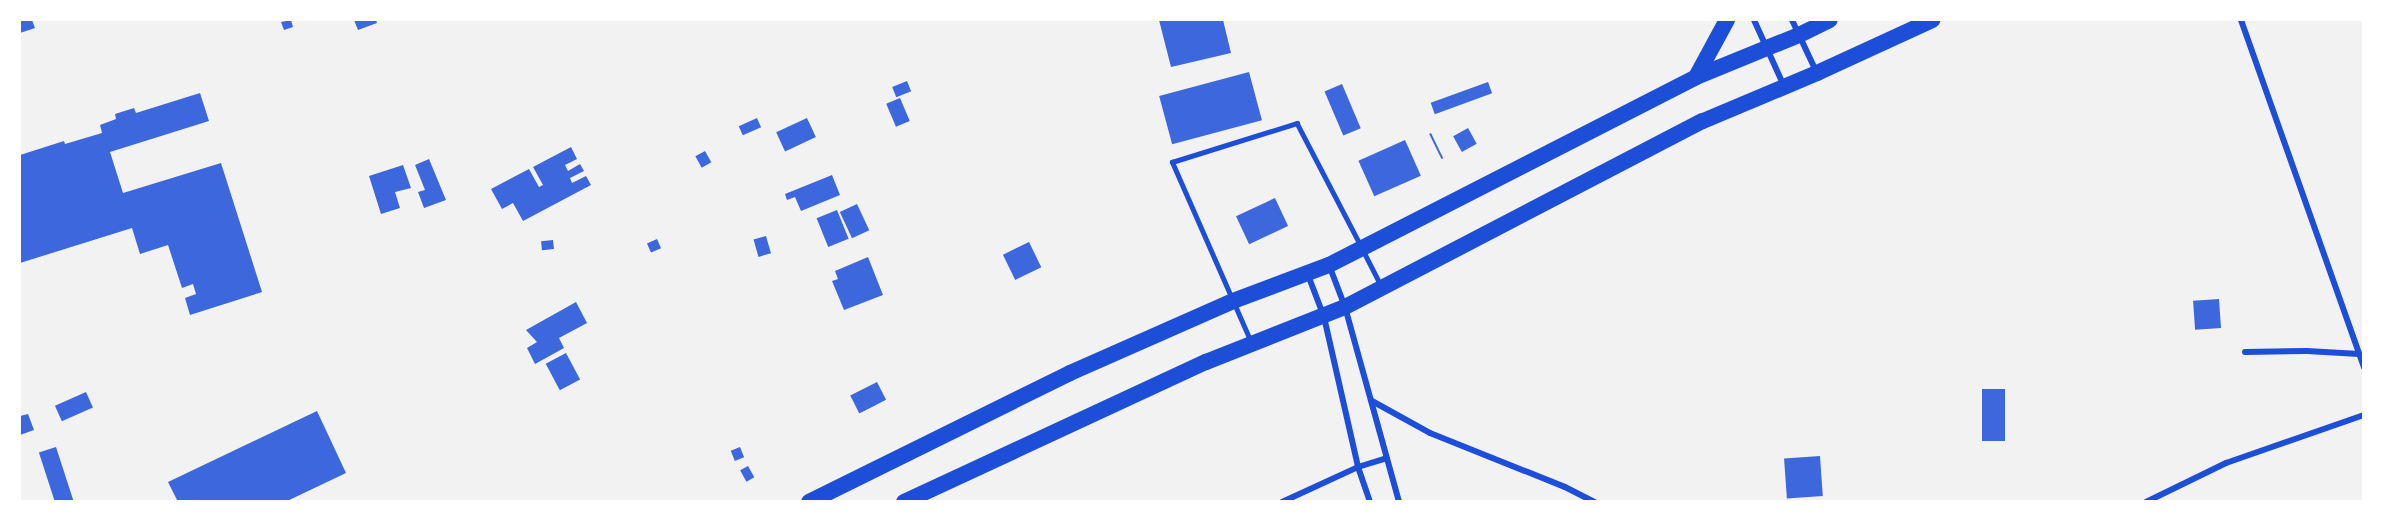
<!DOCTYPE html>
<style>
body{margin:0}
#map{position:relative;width:2383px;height:521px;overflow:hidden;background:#f2f2f2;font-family:Overpass,sans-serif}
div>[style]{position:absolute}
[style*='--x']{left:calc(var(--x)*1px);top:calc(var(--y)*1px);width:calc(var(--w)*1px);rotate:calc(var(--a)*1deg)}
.building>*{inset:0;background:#3d67dc;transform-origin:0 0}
.service>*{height:4.5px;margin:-2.25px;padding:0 2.25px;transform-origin:2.25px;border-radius:2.25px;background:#1d4ed8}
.minor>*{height:6px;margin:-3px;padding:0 3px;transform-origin:3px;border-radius:3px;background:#1d4ed8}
.trunk>*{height:16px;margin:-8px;padding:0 8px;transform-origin:8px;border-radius:8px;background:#1d4ed8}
span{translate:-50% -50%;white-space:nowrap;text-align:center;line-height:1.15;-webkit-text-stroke:4.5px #fff;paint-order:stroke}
.frame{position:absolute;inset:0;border:21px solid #fff;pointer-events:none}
</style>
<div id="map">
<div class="building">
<div style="clip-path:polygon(20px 20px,32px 20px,35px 28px,20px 33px)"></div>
<div style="clip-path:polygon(291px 20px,293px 27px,284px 30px,281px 22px)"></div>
<div style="clip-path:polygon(354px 20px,376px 20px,377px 23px,358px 30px)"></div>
<div style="clip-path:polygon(1159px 20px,1223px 20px,1231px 53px,1171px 67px)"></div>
<div style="left:1249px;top:72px;width:50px;height:93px;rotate:75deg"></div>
<div style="left:907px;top:81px;width:11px;height:16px;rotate:68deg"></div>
<div style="left:1488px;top:82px;width:12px;height:61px;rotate:70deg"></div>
<div style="left:1342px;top:84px;width:48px;height:19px;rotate:67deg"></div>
<div style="clip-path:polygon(200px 93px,209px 121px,110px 152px,123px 193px,221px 163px,262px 292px,190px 315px,185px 298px,196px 294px,193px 284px,182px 288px,168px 245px,140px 254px,132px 228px,20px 263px,20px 155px,64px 141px,65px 144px,102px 133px,100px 125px,116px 119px,115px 114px,134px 108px,136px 113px)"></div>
<div style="left:900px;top:98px;width:25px;height:15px;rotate:67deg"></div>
<div style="left:757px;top:118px;width:10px;height:20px;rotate:66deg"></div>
<div style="left:807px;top:118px;width:21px;height:34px;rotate:65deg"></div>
<div style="left:1468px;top:128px;width:18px;height:17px;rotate:61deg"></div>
<div style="left:1431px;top:133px;width:28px;height:2px;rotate:64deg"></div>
<div style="left:1405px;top:140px;width:39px;height:51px;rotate:66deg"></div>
<div style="clip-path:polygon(571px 147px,577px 159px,565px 165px,568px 171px,580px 164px,584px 171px,570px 178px,572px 183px,586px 176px,591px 185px,523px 221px,513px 203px,502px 209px,491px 189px,529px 169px,539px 187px,543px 185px,533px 167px)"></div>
<div style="left:705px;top:151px;width:13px;height:11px;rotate:61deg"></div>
<div style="clip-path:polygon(429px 159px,446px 200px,424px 208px,418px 192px,425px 190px,415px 165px)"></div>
<div style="clip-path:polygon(403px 165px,411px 188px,395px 192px,400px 208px,381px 214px,369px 176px)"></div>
<div style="clip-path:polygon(832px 175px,840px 195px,801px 211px,795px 197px,787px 200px,785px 194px)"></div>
<div style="left:1275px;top:198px;width:31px;height:43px;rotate:65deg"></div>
<div style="left:857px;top:204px;width:29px;height:19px;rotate:65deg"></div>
<div style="left:837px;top:210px;width:31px;height:22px;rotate:68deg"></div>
<div style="left:766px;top:236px;width:18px;height:13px;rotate:74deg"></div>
<div style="left:657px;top:239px;width:10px;height:11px;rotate:66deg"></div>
<div style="left:553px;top:240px;width:9px;height:12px;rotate:84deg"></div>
<div style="left:1029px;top:242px;width:28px;height:29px;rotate:64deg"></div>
<div style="clip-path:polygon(868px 257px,883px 295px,844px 310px,832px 281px,838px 279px,835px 271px)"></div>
<div style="left:2219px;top:299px;width:29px;height:26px;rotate:86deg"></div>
<div style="clip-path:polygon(576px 302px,587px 323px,559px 338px,564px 348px,535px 364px,527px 348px,537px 342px,526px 330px)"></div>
<div style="left:566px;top:353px;width:30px;height:23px;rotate:62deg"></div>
<div style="left:877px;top:382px;width:20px;height:30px;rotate:63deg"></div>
<div style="left:1982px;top:389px;width:23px;height:52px"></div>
<div style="left:86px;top:392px;width:17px;height:34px;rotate:66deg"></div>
<div style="clip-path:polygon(317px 411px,346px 473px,285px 502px,178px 502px,168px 482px)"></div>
<div style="clip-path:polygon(28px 414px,34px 430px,20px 435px,20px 416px)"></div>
<div style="left:56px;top:447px;width:58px;height:18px;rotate:72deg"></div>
<div style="left:740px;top:447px;width:11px;height:10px;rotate:68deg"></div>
<div style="left:1820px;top:456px;width:40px;height:36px;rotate:86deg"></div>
<div style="left:748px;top:466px;width:13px;height:9px;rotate:61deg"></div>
</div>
<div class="service">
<div style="--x:1364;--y:252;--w:36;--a:63"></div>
<div style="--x:1250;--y:340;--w:194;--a:-113.7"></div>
<div style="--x:1172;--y:162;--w:131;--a:-17.3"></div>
<div style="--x:1297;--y:123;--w:136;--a:62.5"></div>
</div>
<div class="minor">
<div style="--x:1754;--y:20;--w:70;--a:65.6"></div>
<div style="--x:1792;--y:20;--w:56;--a:64.8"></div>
<div style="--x:2241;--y:20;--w:369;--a:70.5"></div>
<div style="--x:1329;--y:265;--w:45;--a:69.1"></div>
<div style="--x:1345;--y:307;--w:202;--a:74.5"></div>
<div style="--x:1308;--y:275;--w:45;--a:69.1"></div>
<div style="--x:1324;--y:317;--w:154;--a:77.2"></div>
<div style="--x:1358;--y:467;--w:37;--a:71"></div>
<div style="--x:2245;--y:352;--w:62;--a:-0.9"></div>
<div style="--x:2307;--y:351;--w:52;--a:3.3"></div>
<div style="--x:1372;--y:401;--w:66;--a:28.9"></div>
<div style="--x:1430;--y:433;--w:145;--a:21.8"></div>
<div style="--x:1565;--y:487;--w:33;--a:27"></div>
<div style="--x:1282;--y:502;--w:84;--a:-24.7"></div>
<div style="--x:1358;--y:467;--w:30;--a:-17"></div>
<div style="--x:2146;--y:502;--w:89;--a:-26"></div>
<div style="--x:2226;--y:463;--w:146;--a:-19.2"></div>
</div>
<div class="trunk">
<div style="--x:1696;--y:77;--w:65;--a:-61.5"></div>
<div style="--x:809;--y:502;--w:291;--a:-26.3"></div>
<div style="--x:1070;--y:373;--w:178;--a:-23.8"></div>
<div style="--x:1233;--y:301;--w:103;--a:-20.6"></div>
<div style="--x:1329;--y:265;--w:412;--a:-27.1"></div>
<div style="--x:1696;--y:77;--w:111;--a:-22.2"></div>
<div style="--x:1799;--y:35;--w:34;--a:-26"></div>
<div style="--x:904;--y:502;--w:333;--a:-24.9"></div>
<div style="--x:1206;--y:362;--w:149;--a:-21.6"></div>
<div style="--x:1345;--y:307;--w:403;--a:-27.5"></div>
<div style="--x:1703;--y:121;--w:124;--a:-22.8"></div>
<div style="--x:1817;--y:73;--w:127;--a:-24.7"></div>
</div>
<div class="frame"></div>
</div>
